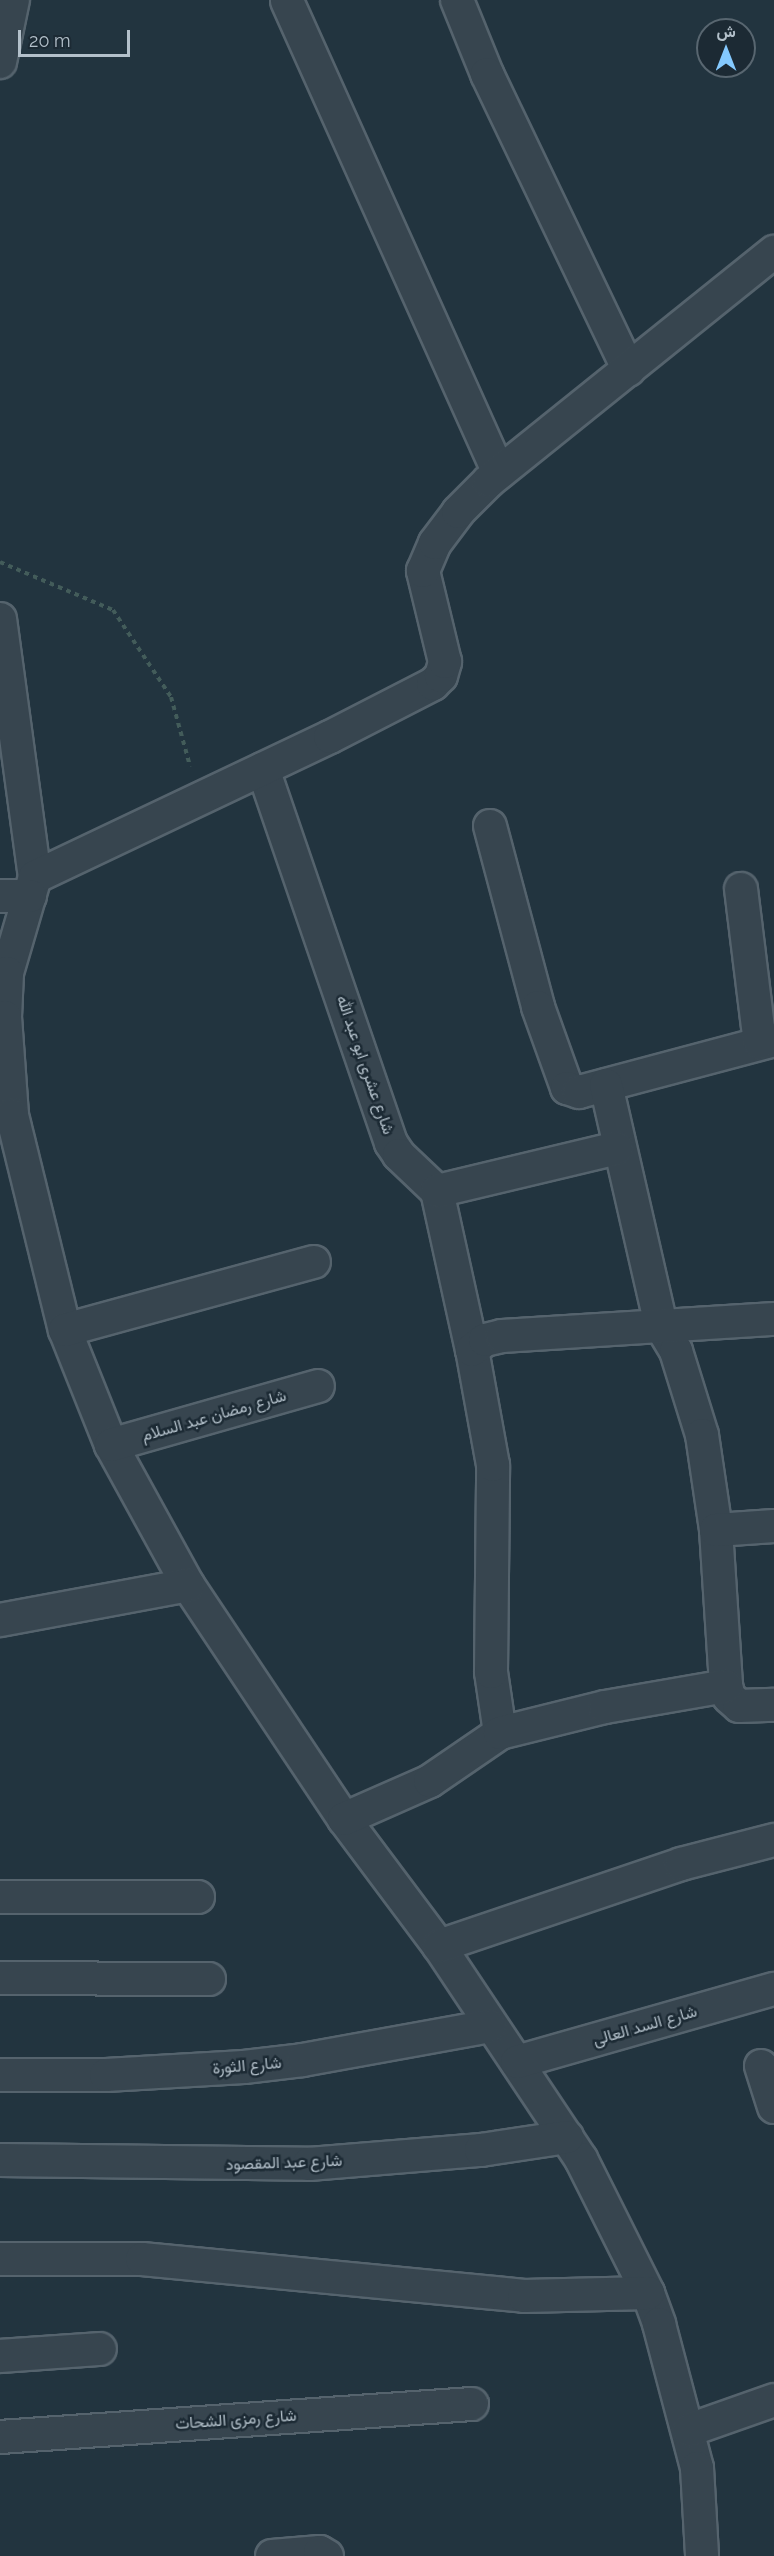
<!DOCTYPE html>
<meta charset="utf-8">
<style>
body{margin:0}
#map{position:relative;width:774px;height:2556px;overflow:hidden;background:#22343f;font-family:Raleway,Vazirmatn,sans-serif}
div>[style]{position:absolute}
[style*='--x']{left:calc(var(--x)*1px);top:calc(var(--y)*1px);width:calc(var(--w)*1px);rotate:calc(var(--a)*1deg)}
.path>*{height:4px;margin-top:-2px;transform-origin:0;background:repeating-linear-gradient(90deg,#435c5a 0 4.5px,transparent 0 9px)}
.roads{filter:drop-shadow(2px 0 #55636d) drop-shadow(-2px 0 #55636d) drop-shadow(0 2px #55636d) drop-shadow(0 -2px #55636d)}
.street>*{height:32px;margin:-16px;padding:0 16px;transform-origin:16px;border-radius:16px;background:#37454f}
span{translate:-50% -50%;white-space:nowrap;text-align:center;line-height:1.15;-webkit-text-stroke:5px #1c2a34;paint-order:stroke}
.street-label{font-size:16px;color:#b3c0ca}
.north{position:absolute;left:696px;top:18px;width:60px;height:60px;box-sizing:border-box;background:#1c2a34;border:2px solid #586670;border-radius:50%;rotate:0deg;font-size:16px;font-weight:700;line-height:24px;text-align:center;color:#b3c0ca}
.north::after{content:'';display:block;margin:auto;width:21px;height:27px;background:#84c9fe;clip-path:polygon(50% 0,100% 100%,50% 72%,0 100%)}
.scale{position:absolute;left:18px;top:30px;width:112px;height:27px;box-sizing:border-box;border:3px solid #b3c0ca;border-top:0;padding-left:8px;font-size:18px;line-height:21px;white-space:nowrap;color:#b3c0ca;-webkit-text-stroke:4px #1c2a34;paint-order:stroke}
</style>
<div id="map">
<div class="path">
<div style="--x:0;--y:562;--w:123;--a:23"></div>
<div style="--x:113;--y:610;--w:105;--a:56.3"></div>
<div style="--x:171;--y:697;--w:72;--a:74.6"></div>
</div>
<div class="roads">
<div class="street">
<div style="--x:457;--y:0;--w:80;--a:67.9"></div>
<div style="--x:487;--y:74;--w:328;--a:64.4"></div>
<div style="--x:287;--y:1;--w:517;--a:65.81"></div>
<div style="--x:0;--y:62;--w:63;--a:-78.2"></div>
<div style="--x:0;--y:619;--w:260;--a:82.3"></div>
<div style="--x:35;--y:877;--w:100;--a:106.3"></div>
<div style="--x:7;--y:973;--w:44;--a:92.6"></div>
<div style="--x:5;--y:1017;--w:98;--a:85.9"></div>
<div style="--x:12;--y:1115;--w:221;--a:76.2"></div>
<div style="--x:65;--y:1330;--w:124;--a:68.2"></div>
<div style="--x:111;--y:1445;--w:160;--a:61.2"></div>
<div style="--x:188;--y:1585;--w:281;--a:56.3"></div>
<div style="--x:344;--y:1819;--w:159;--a:53.2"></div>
<div style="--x:439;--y:1946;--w:256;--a:56.3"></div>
<div style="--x:581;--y:2159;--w:150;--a:63.4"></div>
<div style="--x:648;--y:2293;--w:33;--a:70"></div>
<div style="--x:659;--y:2324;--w:149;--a:75.2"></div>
<div style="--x:697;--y:2468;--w:88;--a:86.7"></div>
<div style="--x:263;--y:769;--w:395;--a:71.1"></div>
<div style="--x:391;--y:1143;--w:14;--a:56"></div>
<div style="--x:399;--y:1155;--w:52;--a:43.5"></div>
<div style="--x:437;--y:1191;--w:163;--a:77.6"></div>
<div style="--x:490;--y:826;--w:187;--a:75.1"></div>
<div style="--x:538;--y:1007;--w:86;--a:70.3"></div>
<div style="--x:567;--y:1088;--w:13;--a:18"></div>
<div style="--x:579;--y:1092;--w:202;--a:-14.9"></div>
<div style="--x:35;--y:877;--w:327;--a:-25.4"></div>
<div style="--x:330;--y:737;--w:116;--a:-27.2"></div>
<div style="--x:433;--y:684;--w:11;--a:-45"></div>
<div style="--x:441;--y:676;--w:15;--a:-74"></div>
<div style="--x:445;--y:662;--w:94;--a:-103.6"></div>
<div style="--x:423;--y:571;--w:30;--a:-67"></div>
<div style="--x:435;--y:543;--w:39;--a:-53"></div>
<div style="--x:458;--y:512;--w:44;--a:-45"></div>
<div style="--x:489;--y:481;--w:366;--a:-38.8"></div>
<div style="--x:741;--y:889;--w:155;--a:83"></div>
<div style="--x:0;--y:896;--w:30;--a:0"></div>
<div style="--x:606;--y:1085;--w:247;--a:77.1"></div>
<div style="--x:661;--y:1326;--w:29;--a:59"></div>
<div style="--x:676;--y:1351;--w:88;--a:72.8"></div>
<div style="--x:702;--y:1435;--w:96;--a:81.6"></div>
<div style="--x:716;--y:1530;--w:156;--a:86.3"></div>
<div style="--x:726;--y:1686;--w:11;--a:75"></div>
<div style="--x:729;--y:1697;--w:13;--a:42"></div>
<div style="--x:739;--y:1706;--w:35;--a:-2"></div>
<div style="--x:437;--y:1191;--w:185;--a:-13.4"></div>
<div style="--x:65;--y:1330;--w:258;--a:-15.3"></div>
<div style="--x:111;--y:1445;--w:215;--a:-15.9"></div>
<div style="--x:716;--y:1530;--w:58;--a:-3.9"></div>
<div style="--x:0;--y:1620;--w:191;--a:-10.5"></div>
<div style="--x:500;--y:1733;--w:62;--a:-98.4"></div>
<div style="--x:491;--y:1672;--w:207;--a:-89.4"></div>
<div style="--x:493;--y:1465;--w:117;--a:-100.3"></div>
<div style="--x:472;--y:1350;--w:16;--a:-38"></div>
<div style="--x:485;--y:1340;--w:17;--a:-13"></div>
<div style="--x:502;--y:1336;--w:273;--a:-3.6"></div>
<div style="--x:344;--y:1819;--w:94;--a:-23.8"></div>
<div style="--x:430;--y:1781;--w:85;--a:-34.4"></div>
<div style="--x:500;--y:1733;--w:108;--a:-13.9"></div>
<div style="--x:605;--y:1707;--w:123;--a:-9.8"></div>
<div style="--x:0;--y:1897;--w:198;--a:0"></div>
<div style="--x:439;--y:1946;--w:256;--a:-18.7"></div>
<div style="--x:681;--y:1864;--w:96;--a:-14.5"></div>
<div style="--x:0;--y:1978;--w:209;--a:0.3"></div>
<div style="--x:517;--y:2062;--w:267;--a:-15.9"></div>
<div style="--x:761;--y:2066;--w:43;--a:72.4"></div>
<div style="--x:0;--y:2075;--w:106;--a:0"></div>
<div style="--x:106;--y:2075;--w:138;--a:-3.3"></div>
<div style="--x:244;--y:2067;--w:59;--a:-6.8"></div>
<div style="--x:303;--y:2060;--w:190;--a:-10.3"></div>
<div style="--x:0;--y:2160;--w:309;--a:0.7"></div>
<div style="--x:309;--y:2164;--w:173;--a:-4.7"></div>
<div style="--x:481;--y:2150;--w:87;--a:-8.6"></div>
<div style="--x:0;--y:2259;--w:142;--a:0"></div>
<div style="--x:142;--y:2259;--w:384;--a:5.5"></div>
<div style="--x:524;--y:2296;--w:124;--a:-1.4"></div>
<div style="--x:0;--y:2356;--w:100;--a:-4"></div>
<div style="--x:689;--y:2430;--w:90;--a:-19.4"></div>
<div style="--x:0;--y:2437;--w:473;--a:-4"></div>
<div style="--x:272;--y:2556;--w:48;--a:-4.8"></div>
<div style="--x:320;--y:2552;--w:8;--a:30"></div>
</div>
</div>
<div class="street-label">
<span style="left:365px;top:1065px;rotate:71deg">شارع عشرى ابو عبد الله</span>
<span style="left:214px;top:1416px;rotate:-16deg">شارع رمضان عبد السلام</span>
<span style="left:645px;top:2026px;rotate:-16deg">شارع السد العالى</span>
<span style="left:247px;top:2066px;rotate:-5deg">شارع الثورة</span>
<span style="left:284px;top:2163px;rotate:-2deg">شارع عبد المقصود</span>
<span style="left:236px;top:2420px;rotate:-4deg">شارع رمزى الشحات</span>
</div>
<div class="north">ش</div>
<div class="scale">20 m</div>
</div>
